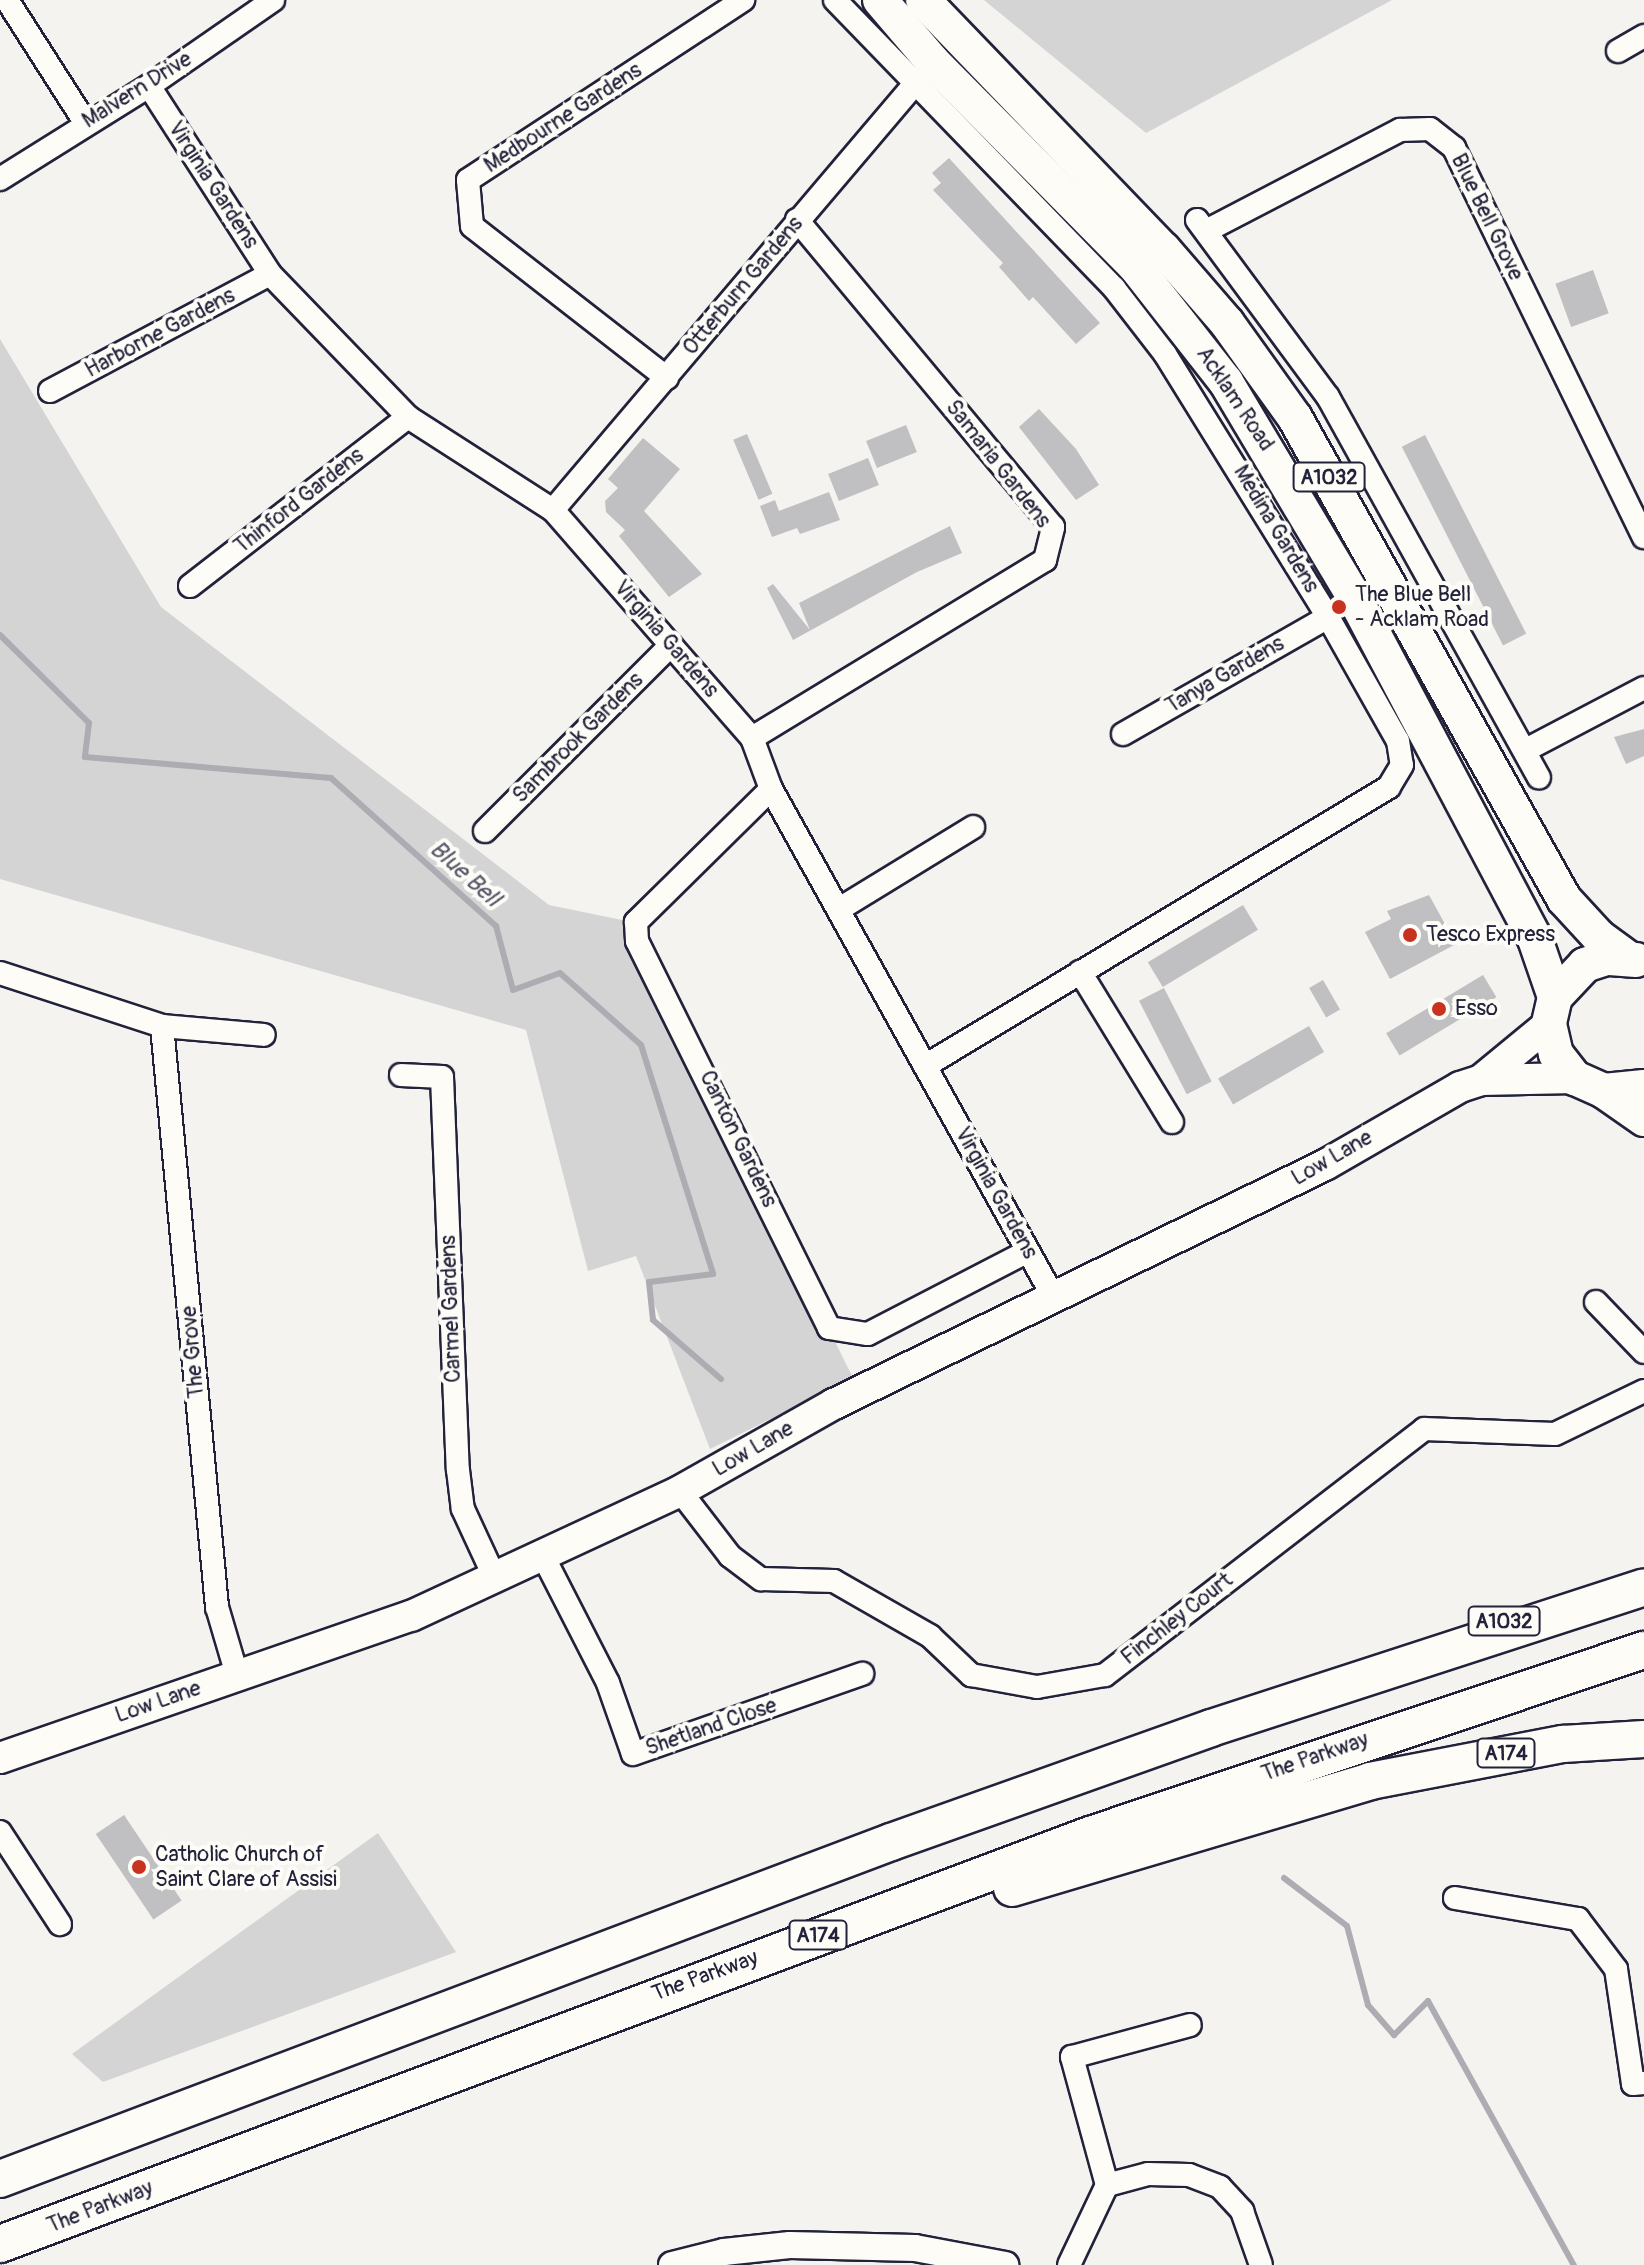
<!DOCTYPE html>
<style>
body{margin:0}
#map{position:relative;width:1644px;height:2265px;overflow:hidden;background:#f4f3ef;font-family:Pangolin,sans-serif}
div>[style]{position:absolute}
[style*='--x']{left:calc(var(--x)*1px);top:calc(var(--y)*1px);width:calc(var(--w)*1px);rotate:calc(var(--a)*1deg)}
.green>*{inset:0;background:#d5d4d5}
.stream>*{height:6px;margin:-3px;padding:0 3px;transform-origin:3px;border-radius:3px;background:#acacb2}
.building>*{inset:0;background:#c0bfc2;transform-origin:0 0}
.roads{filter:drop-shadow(2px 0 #22223b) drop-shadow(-2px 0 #22223b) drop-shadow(0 2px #22223b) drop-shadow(0 -2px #22223b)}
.minor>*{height:22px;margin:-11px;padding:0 11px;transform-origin:11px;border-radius:11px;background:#fdfcf7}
.tertiary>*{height:26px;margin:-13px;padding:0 13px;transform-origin:13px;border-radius:13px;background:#fdfcf7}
.secondary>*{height:30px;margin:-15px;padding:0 15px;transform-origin:15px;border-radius:15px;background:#fdfcf7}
.primary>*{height:34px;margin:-17px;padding:0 17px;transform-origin:17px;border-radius:17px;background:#fdfcf7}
.trunk>*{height:36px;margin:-18px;padding:0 18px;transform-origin:18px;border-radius:18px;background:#fdfcf7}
.dots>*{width:22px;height:22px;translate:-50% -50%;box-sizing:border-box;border:4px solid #fdfcf7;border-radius:50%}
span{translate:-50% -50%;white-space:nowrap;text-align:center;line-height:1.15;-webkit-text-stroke:8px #fdfcf7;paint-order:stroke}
.shield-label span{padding:2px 6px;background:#fdfcf7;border:2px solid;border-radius:6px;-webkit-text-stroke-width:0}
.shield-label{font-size:20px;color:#22223b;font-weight:700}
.street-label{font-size:22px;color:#22223b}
.poi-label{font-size:22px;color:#22223b}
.left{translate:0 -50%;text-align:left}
.water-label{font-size:24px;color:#59596b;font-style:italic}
</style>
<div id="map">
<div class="green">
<div style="clip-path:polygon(984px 0,1392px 0,1146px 133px)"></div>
<div style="clip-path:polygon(0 339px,161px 607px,549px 905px,622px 920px,633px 954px,678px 1024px,853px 1378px,710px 1449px,636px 1256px,588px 1271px,526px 1030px,0 879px)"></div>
<div style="clip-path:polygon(378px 1833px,456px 1952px,103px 2082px,72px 2054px)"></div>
</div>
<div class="stream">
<div style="--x:0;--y:635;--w:125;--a:44.7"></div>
<div style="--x:89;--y:723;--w:34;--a:97"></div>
<div style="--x:85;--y:757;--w:247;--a:4.9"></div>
<div style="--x:331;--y:778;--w:222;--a:41.9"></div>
<div style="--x:496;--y:926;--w:66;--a:75.1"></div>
<div style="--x:513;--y:990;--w:50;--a:-19.9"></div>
<div style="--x:560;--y:973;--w:108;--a:41.6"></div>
<div style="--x:641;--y:1045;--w:240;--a:72.5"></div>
<div style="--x:713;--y:1274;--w:64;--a:172.9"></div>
<div style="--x:649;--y:1282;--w:38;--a:84"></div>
<div style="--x:653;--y:1320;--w:90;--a:40.9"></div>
<div style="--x:1284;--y:1878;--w:79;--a:37.3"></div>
<div style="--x:1347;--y:1926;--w:82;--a:75.1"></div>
<div style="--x:1368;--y:2005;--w:40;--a:49"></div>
<div style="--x:1394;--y:2035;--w:48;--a:-45"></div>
<div style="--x:1428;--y:2001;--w:302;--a:61.1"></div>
</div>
<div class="building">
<div style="clip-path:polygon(949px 158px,1100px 323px,1076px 344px,1033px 297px,1029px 301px,999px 267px,1003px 263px,933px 190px,941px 183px,932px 173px)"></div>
<div style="left:1593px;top:270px;width:46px;height:40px;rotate:70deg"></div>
<div style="clip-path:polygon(1039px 409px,1076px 449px,1099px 485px,1076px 500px,1019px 427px)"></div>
<div style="left:906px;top:425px;width:29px;height:43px;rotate:68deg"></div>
<div style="left:747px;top:434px;width:65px;height:15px;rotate:67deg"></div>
<div style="left:1425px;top:435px;width:223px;height:26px;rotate:63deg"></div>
<div style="clip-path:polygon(643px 438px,680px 469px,644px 511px,702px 574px,669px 597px,619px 536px,625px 530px,606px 512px,605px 501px,618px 488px,608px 479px)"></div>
<div style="left:868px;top:458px;width:29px;height:43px;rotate:68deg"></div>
<div style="clip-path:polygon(829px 492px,840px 520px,800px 534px,797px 528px,772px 537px,760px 506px,775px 500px,779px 511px)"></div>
<div style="clip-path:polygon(950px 526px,962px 553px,917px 572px,793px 640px,767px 588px,773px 584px,810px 630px,799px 603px)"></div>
<div style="clip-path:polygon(1644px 729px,1644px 756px,1626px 764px,1614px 737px)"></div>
<div style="clip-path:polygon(1429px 895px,1456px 944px,1390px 979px,1365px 932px,1391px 919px,1387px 911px)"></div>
<div style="left:1243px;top:905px;width:29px;height:111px;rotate:59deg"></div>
<div style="left:1483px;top:975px;width:26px;height:113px;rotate:59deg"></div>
<div style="left:1323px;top:980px;width:34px;height:16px;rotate:60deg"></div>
<div style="left:1164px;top:988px;width:105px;height:28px;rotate:63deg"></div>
<div style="left:1309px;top:1026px;width:30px;height:105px;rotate:60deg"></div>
<div style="left:124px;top:1815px;width:103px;height:34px;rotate:56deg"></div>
</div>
<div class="roads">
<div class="minor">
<div style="--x:7;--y:0;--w:145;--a:57.4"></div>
<div style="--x:835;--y:0;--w:401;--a:45.9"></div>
<div style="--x:1114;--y:288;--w:83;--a:52.3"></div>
<div style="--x:1165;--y:354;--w:309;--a:58.2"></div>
<div style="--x:1328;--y:617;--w:142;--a:60.6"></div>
<div style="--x:1398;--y:741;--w:24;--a:81"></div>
<div style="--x:1402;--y:765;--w:26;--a:121"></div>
<div style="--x:1389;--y:787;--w:541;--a:148.98"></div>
<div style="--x:1618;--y:51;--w:30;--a:-30"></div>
<div style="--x:149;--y:86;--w:224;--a:57.2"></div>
<div style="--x:270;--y:274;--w:199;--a:46"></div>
<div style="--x:408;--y:417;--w:172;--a:32.7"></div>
<div style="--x:553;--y:510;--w:303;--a:48.9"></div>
<div style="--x:752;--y:738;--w:54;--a:69.6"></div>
<div style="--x:771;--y:789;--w:580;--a:60.92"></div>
<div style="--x:0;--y:179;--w:176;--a:-32"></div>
<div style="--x:149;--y:86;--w:151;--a:-34.7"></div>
<div style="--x:1197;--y:220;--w:220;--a:53.5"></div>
<div style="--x:1328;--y:397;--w:435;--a:61"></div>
<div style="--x:1206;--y:231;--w:219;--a:-27.5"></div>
<div style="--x:1400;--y:130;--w:30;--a:-2"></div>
<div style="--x:1430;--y:129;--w:31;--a:38"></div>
<div style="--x:1454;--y:148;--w:433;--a:64"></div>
<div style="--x:667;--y:378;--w:247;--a:-142.1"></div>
<div style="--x:472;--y:226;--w:46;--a:-95"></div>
<div style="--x:468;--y:180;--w:329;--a:-33.2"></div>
<div style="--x:50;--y:391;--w:249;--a:-28"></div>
<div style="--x:553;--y:510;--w:575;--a:-49.66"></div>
<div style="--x:190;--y:586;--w:276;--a:-37.8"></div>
<div style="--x:1123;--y:734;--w:236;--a:-29.7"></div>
<div style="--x:752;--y:738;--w:343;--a:-31.3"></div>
<div style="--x:1045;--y:560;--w:34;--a:-76"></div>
<div style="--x:1053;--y:527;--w:400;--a:-129.8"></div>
<div style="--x:1526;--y:750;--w:133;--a:-27.7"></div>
<div style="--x:771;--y:789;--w:190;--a:135.4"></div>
<div style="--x:636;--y:922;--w:19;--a:87"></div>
<div style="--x:637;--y:941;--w:432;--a:63.6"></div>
<div style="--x:829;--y:1328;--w:39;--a:9"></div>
<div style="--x:868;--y:1334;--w:180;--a:-27.4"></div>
<div style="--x:485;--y:831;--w:263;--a:-45"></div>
<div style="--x:841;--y:908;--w:155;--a:-31.5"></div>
<div style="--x:1080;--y:972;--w:176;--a:58.5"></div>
<div style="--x:0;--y:973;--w:170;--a:18.1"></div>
<div style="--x:162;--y:1026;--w:102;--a:5"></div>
<div style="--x:162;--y:1026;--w:584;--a:84.59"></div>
<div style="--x:217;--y:1607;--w:71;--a:73.6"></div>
<div style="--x:401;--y:1075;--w:41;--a:2.8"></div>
<div style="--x:442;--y:1077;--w:393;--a:87.7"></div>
<div style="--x:458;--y:1470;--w:39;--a:83"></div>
<div style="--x:463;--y:1509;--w:74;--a:65.2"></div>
<div style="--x:1596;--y:1302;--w:69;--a:46.2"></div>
<div style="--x:680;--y:1491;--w:82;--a:52.4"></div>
<div style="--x:730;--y:1556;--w:39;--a:37"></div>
<div style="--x:761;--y:1579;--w:73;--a:1.6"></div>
<div style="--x:834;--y:1581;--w:111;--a:29.8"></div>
<div style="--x:930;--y:1636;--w:57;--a:43.6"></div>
<div style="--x:971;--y:1675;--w:67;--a:10.3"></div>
<div style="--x:1037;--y:1687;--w:69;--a:-10"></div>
<div style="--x:1105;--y:1675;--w:403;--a:-37.6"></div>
<div style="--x:1424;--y:1429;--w:131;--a:2.2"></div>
<div style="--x:1555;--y:1434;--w:99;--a:-25.8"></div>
<div style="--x:541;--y:1552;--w:147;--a:62.9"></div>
<div style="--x:608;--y:1683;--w:75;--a:70.6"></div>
<div style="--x:633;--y:1754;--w:243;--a:-19.3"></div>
<div style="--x:0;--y:1832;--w:110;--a:56.9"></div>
<div style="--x:1455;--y:1898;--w:125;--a:9.7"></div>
<div style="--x:1578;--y:1919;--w:63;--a:52.8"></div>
<div style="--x:1616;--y:1969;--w:116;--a:81.6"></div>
<div style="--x:1633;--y:2084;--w:11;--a:-5"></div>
<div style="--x:1107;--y:2185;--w:133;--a:-105.3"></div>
<div style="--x:1072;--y:2057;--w:122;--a:-15.2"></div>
<div style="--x:1069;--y:2265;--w:89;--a:-64.6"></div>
<div style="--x:1107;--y:2185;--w:42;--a:-15"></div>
<div style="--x:1148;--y:2174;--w:41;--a:1.4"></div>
<div style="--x:1189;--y:2175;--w:33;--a:21"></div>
<div style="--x:1220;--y:2187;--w:33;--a:47"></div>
<div style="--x:1242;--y:2211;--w:57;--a:70.6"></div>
</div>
<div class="tertiary">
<div style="--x:672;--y:2265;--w:54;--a:-14"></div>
<div style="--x:724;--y:2252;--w:66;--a:-6.1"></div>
<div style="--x:790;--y:2245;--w:125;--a:1.4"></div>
<div style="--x:915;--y:2248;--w:92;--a:10.7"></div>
</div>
<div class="secondary">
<div style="--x:1481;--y:1080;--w:88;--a:-39.5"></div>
<div style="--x:0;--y:1758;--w:435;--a:-19.1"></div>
<div style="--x:411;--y:1616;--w:297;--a:-24.9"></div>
<div style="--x:680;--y:1491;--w:177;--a:-29.5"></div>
<div style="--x:834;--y:1404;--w:546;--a:-25.96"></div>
<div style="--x:1325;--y:1165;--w:156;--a:-30"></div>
<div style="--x:1460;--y:1087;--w:22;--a:-18"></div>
<div style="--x:1481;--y:1080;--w:94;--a:-1.2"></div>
</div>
<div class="primary">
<div style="--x:880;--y:0;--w:82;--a:49.5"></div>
<div style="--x:933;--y:62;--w:287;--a:45.3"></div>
<div style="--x:1135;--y:266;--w:147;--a:51.9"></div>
<div style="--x:1226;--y:382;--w:250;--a:59.2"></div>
<div style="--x:1354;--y:597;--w:387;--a:62.1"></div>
<div style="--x:1535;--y:939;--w:61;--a:71"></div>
<div style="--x:923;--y:0;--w:346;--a:46.1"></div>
<div style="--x:1163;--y:249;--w:98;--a:49.1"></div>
<div style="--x:1227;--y:323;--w:117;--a:54.4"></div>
<div style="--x:1295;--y:418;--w:551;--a:60.78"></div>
<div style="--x:1564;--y:899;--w:52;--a:47.4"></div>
<div style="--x:1599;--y:937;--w:36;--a:36"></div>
<div style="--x:1636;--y:960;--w:30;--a:-176"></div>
<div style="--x:1606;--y:958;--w:22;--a:162"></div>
<div style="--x:1585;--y:965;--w:44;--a:133.2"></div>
<div style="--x:1555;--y:997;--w:28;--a:103"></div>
<div style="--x:1549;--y:1024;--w:31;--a:77"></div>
<div style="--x:1556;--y:1054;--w:31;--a:52"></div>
<div style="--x:1575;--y:1078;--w:32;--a:24"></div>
<div style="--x:1604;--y:1091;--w:40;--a:-5.7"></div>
<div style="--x:1604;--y:1091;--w:49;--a:35"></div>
</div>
<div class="trunk">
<div style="--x:1012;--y:1888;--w:374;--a:-16.6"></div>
<div style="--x:1370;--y:1781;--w:197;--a:-10.9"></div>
<div style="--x:1563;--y:1744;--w:81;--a:-3.5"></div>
<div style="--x:0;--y:2179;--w:953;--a:-20.72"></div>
<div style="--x:891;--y:1842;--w:340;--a:-19.6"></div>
<div style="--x:1211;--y:1728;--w:455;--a:-18"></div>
<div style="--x:0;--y:2244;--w:1164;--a:-20.57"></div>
<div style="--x:1090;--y:1835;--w:584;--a:-18.47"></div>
</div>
</div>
<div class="dots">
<div style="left:1339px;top:607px;background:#c8321e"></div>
<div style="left:1410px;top:935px;background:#c8321e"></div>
<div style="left:1439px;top:1009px;background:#c8321e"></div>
<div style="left:139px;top:1867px;background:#c8321e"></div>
</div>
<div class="shield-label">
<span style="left:1329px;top:477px">A1032</span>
<span style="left:1504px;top:1621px">A1032</span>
<span style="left:1506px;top:1753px">A174</span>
<span style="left:818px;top:1935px">A174</span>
</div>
<div class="street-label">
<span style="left:137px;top:90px;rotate:-32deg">Malvern Drive</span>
<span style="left:563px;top:118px;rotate:-33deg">Medbourne Gardens</span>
<span style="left:213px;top:185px;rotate:57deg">Virginia Gardens</span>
<span style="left:1487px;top:217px;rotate:64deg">Blue Bell Grove</span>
<span style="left:743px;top:286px;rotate:-50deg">Otterburn Gardens</span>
<span style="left:160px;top:333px;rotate:-28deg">Harborne Gardens</span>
<span style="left:1235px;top:399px;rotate:56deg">Acklam Road</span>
<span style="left:998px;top:464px;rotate:52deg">Samaria Gardens</span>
<span style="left:299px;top:501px;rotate:-38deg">Thinford Gardens</span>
<span style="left:1276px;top:529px;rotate:59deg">Medina Gardens</span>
<span style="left:666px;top:639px;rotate:49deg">Virginia Gardens</span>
<span style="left:1225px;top:675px;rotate:-30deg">Tanya Gardens</span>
<span style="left:578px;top:738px;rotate:-45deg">Sambrook Gardens</span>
<span style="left:738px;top:1139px;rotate:64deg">Canton Gardens</span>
<span style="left:1332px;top:1158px;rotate:-30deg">Low Lane</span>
<span style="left:996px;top:1193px;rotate:61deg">Virginia Gardens</span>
<span style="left:451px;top:1309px;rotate:-92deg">Carmel Gardens</span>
<span style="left:193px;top:1352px;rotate:-95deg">The Grove</span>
<span style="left:753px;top:1449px;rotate:-30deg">Low Lane</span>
<span style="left:1177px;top:1619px;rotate:-38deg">Finchley Court</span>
<span style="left:158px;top:1702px;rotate:-19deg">Low Lane</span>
<span style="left:711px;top:1727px;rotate:-19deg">Shetland Close</span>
<span style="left:1315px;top:1757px;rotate:-19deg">The Parkway</span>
<span style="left:705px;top:1976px;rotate:-20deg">The Parkway</span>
<span style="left:100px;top:2207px;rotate:-21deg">The Parkway</span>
</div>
<div class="poi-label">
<span class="left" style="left:1355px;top:607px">The Blue Bell<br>- Acklam Road</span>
<span class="left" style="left:1426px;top:935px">Tesco Express</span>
<span class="left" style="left:1455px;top:1009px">Esso</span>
<span class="left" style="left:155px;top:1867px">Catholic Church of<br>Saint Clare of Assisi</span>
</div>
<div class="water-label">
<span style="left:465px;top:874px;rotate:42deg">Blue Bell</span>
</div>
</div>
